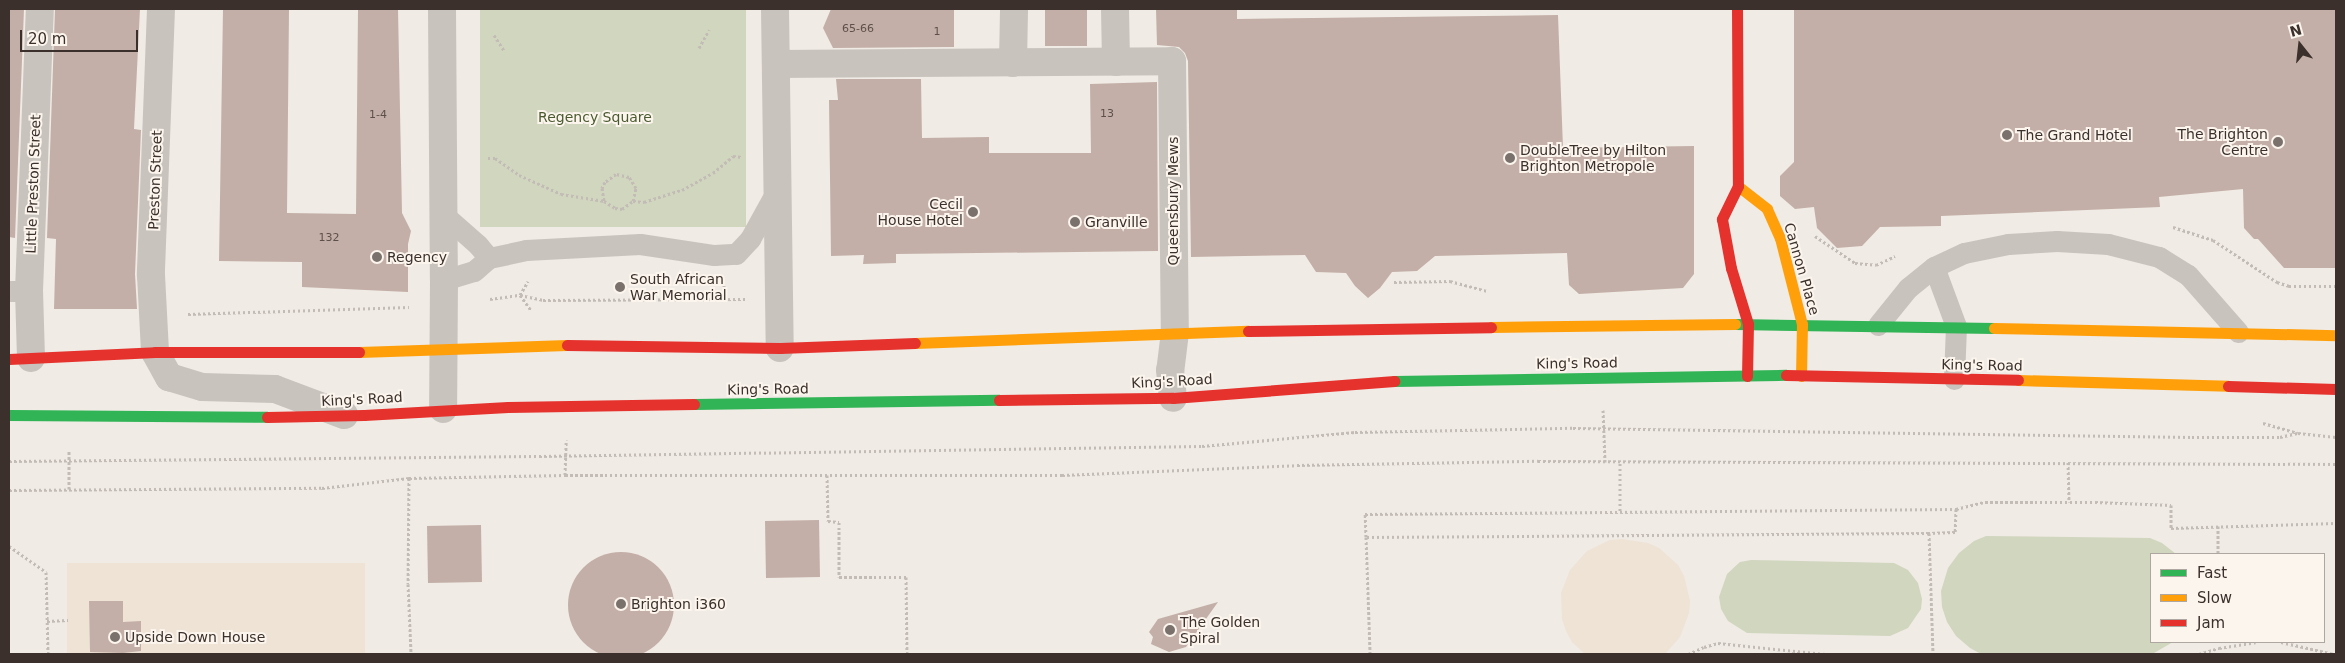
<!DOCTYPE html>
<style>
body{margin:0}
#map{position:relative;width:2345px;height:663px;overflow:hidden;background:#f0ebe5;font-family:"DejaVu Sans",sans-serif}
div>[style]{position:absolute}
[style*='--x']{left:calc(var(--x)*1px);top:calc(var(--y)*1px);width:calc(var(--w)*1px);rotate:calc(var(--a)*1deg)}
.green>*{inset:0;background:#d1d6bf;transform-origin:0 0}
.plaza>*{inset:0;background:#eee3d5;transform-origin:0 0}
.building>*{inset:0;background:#c3afa7;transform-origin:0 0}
.round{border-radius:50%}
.path>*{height:3px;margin-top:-1.5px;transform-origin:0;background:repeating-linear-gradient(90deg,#c2bbb6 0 2.5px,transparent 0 5px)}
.lane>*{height:21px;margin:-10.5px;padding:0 10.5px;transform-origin:10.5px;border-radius:10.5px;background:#c9c3be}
.street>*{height:28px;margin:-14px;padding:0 14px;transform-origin:14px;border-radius:14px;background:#c9c3be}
.fast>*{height:11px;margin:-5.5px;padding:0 5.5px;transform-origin:5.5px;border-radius:5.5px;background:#30b455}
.slow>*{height:11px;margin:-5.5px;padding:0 5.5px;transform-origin:5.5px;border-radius:5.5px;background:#ff9f0a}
.jam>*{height:11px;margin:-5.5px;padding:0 5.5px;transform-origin:5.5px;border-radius:5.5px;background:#e5322d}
.dots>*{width:14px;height:14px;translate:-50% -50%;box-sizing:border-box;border:2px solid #fbf5ee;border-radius:50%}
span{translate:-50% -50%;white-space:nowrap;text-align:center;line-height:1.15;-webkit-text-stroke:4px #fbf5ee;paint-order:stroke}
.number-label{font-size:11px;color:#5d504a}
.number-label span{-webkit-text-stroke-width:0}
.park-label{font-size:14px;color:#4a5a2e}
.poi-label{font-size:14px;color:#3b302b}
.right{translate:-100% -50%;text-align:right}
.left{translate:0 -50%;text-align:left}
.street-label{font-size:14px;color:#3b302b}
.frame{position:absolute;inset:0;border:10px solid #3b302b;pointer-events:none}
.legend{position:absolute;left:2150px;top:553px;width:175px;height:90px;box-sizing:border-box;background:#fbf5ee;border:1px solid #aea6a0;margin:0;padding:6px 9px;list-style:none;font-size:15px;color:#3b302b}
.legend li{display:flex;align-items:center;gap:10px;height:25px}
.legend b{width:25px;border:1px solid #aea6a0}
.north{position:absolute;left:2275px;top:20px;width:50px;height:50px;-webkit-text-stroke:4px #fbf5ee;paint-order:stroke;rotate:344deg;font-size:14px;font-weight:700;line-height:20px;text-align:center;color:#3b302b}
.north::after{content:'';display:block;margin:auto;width:18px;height:22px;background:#3b302b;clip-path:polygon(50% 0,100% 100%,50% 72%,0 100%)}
.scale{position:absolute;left:20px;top:30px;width:118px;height:22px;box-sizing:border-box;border:2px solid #3b302b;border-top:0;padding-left:6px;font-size:15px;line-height:18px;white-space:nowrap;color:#3b302b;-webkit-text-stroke:4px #fbf5ee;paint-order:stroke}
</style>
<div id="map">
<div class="green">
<div style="left:480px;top:9px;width:266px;height:218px"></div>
<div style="clip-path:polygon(1986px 536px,2150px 538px,2162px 543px,2176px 554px,2151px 554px,2151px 642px,2173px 642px,2154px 653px,1981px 654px,1970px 648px,1956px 636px,1947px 622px,1942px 607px,1941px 591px,1948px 568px,1959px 553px,1974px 541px)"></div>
<div style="clip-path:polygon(1751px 560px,1894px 563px,1908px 570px,1918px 583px,1922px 599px,1921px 609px,1908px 628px,1890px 636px,1747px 633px,1728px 621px,1721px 609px,1719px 597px,1727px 574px,1740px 562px)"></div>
</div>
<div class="plaza">
<div style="clip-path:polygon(1622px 539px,1648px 543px,1659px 548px,1678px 565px,1684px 576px,1690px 601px,1689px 613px,1680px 637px,1665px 654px,1585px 654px,1572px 642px,1566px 631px,1562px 619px,1561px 593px,1570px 570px,1587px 551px,1610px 540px)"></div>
<div style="left:365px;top:563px;width:91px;height:298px;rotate:90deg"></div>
</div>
<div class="building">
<div style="clip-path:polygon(9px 9px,24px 9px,15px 238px,9px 237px)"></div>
<div style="clip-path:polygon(55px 9px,140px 9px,134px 129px,141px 130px,135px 274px,137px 309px,54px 309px,56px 239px,47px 238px)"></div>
<div style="clip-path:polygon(223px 9px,289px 9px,287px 213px,356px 214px,358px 9px,398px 9px,402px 213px,411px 231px,408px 244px,408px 292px,302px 287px,302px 262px,219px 261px)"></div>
<div style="clip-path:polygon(831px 9px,954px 9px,954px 47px,833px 48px,823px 28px)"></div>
<div style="left:1045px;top:9px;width:42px;height:37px"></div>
<div style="clip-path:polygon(1156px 9px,1237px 9px,1237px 19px,1558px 15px,1563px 148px,1694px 146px,1694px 274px,1683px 288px,1579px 294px,1569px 285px,1567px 253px,1435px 256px,1417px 271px,1392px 272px,1380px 288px,1368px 298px,1355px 286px,1346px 273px,1316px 272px,1305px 255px,1191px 257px,1188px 61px,1185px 53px,1179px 47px,1157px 45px)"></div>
<div style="clip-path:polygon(1794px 9px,2336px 9px,2336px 268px,2284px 268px,2258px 239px,2254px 239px,2244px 228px,2243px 189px,2159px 197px,2160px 207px,1941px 216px,1941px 226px,1880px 227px,1862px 246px,1837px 248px,1817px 228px,1814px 207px,1795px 209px,1780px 196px,1780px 176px,1794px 162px)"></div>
<div style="clip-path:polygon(836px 79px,921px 79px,922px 138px,989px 137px,989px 153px,1091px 153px,1090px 84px,1157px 82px,1158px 251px,896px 254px,896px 263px,863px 264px,864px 255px,831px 256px,829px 100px,838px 100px)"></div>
<div style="left:819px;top:520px;width:57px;height:54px;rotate:89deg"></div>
<div style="left:481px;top:525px;width:57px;height:54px;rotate:89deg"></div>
<div class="round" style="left:568px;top:552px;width:106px;height:106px"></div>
<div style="clip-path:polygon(89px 601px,123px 601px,123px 622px,141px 621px,141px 651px,123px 653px,90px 652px)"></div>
<div style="clip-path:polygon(1218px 602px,1186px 647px,1169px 652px,1151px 644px,1153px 637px,1149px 632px,1158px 619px)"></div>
</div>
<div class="path">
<div style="--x:494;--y:35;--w:20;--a:57"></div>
<div style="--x:699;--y:48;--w:21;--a:-61"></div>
<div style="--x:488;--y:158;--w:7;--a:0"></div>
<div style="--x:495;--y:158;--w:29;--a:35"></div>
<div style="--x:519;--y:175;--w:46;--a:24.3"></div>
<div style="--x:561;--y:194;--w:44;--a:9.2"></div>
<div style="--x:633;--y:201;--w:13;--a:-77"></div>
<div style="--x:636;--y:188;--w:13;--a:-122"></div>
<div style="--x:629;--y:177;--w:13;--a:-167"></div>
<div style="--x:616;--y:174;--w:14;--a:144"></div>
<div style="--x:605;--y:182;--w:7;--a:117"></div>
<div style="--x:602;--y:188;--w:13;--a:81"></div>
<div style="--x:604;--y:201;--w:13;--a:32"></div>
<div style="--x:615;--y:208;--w:7;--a:8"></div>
<div style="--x:622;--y:209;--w:14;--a:-36"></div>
<div style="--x:633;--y:201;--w:11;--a:5"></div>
<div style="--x:644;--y:202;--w:40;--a:-18"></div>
<div style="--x:682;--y:190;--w:35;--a:-29"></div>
<div style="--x:713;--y:173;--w:26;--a:-40"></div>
<div style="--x:733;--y:156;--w:9;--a:6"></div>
<div style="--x:2173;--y:227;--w:42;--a:18"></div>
<div style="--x:2213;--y:240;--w:77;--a:33.3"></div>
<div style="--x:2277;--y:282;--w:13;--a:18"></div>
<div style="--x:2289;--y:286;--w:47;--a:0"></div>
<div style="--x:1815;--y:236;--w:48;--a:34"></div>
<div style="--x:1855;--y:263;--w:21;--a:5"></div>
<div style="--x:1876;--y:265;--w:21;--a:-25"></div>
<div style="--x:1394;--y:282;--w:56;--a:-1"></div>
<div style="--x:1450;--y:281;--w:38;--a:15"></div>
<div style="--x:724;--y:285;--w:13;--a:90"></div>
<div style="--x:520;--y:295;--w:19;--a:54"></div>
<div style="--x:520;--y:295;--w:16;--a:-60"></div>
<div style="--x:490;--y:299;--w:30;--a:-8"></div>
<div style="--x:520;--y:295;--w:24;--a:12"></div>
<div style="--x:543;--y:300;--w:202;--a:-0.3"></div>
<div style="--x:188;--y:314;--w:221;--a:-1.8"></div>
<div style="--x:1603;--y:410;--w:52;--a:87.8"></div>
<div style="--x:2263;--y:423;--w:36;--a:16"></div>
<div style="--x:2298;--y:433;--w:38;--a:6"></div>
<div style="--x:9;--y:461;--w:530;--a:-0.54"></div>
<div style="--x:539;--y:456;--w:663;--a:-0.86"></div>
<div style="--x:1202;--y:446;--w:154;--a:-5.2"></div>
<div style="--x:1355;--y:432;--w:218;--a:-1.1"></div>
<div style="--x:1573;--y:428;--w:619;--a:0.83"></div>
<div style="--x:2192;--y:437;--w:88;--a:0"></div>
<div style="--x:2280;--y:437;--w:18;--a:-13"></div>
<div style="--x:2068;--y:462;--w:40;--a:88.6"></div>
<div style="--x:565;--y:475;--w:35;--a:-88"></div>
<div style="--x:827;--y:475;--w:46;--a:88.8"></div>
<div style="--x:828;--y:521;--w:11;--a:5"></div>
<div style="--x:839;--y:522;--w:55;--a:90"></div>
<div style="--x:839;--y:577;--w:67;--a:0"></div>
<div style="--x:906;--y:577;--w:77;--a:89.3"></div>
<div style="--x:409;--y:478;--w:106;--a:90.5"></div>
<div style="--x:408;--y:584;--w:70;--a:87.5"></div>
<div style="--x:69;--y:489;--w:39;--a:-90"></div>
<div style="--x:9;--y:490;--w:313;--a:-0.4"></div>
<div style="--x:322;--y:488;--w:88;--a:-6.6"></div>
<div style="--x:409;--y:478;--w:156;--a:-1.1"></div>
<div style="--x:565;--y:475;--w:497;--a:0"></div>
<div style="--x:1062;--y:475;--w:235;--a:-2.4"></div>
<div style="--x:1297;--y:465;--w:241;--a:-1"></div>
<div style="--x:1538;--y:461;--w:798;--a:0.22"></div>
<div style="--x:1956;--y:509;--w:23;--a:92"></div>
<div style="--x:1955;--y:532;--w:26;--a:178"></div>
<div style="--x:1929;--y:533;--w:563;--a:179.59"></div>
<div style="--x:1366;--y:537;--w:23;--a:-92"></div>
<div style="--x:1365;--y:514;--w:591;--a:-0.48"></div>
<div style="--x:1956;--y:509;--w:30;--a:-14"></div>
<div style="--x:1985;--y:502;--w:110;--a:0"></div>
<div style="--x:2095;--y:502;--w:76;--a:2.3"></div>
<div style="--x:2171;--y:505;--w:23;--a:90"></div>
<div style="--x:2171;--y:528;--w:165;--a:-1.7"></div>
<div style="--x:1620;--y:511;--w:50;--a:-90"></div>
<div style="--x:2218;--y:526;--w:28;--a:90"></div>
<div style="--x:1929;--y:533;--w:121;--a:88.1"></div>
<div style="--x:1366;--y:537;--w:117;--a:88"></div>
<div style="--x:9;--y:546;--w:45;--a:35.1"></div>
<div style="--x:46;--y:572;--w:82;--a:88.6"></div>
<div style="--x:47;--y:621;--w:21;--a:-3"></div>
<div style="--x:2281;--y:642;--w:54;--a:12.8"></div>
<div style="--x:1688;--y:654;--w:17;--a:-24"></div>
<div style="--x:1704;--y:647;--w:15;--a:-16"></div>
<div style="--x:1718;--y:643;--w:108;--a:5.9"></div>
<div style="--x:1825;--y:654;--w:59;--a:0"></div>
<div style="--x:2199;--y:654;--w:21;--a:-17"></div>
<div style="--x:2219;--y:648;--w:37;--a:-9"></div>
</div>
<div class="lane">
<div style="--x:443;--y:214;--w:47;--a:41.5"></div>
<div style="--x:478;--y:245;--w:17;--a:50"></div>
<div style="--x:1934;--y:267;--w:63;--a:69.6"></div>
<div style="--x:1956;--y:326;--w:53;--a:92.2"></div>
<div style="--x:444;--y:280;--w:31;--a:-17"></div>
<div style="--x:474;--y:271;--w:20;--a:-41"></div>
<div style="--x:489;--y:258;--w:38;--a:-12"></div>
<div style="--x:526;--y:250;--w:114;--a:-3"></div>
<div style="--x:640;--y:244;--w:75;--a:8.5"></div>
<div style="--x:714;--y:255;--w:22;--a:-3"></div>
<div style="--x:736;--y:254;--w:21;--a:-47"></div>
<div style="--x:750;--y:239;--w:56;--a:-61.1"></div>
<div style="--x:9;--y:291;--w:20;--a:0"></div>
<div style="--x:1878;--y:325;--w:48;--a:-51"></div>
<div style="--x:1908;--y:288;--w:33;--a:-39"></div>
<div style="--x:1934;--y:267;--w:33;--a:-25"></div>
<div style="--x:1964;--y:253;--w:45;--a:-11.6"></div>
<div style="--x:2008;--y:244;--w:49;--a:-3.5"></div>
<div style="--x:2057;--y:241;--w:51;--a:3.4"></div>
<div style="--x:2108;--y:244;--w:53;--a:14.3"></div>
<div style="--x:2159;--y:257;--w:34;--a:32"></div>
<div style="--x:2188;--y:275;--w:76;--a:48.7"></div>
</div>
<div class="street">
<div style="--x:161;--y:9;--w:266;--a:92.2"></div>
<div style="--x:151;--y:275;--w:77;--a:87"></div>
<div style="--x:155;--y:352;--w:29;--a:61"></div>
<div style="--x:169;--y:377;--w:34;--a:17"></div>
<div style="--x:202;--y:387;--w:73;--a:1.6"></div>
<div style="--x:275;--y:389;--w:74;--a:20.6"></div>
<div style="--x:442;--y:9;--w:271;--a:89.6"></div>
<div style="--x:444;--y:280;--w:129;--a:90.4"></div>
<div style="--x:775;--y:9;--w:339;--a:89.2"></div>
<div style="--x:1115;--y:9;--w:53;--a:88.9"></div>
<div style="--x:1013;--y:63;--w:54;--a:-88.9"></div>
<div style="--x:776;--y:64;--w:396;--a:-0.4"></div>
<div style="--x:1172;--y:61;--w:271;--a:89.4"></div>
<div style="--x:1175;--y:332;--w:38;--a:97"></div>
<div style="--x:1170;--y:370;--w:28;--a:84"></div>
<div style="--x:31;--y:358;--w:67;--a:-91.7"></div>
<div style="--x:29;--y:291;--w:282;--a:-87.8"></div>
</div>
<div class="fast">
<div style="--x:1735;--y:324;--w:259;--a:0.9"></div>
<div style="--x:1394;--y:381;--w:392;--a:-0.9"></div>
<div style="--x:694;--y:404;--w:305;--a:-0.8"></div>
<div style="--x:9;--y:415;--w:258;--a:0.4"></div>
</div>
<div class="slow">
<div style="--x:1738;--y:186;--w:37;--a:38"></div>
<div style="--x:1767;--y:209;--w:32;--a:66"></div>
<div style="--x:1780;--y:238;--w:89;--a:75.7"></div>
<div style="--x:1802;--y:324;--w:52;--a:91.1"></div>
<div style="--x:1491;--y:327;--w:244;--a:-0.7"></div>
<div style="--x:1994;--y:328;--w:342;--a:1.2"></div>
<div style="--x:915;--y:343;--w:333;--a:-2.1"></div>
<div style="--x:359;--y:352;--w:208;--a:-1.9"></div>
<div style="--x:2018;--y:380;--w:210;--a:1.6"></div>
</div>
<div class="jam">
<div style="--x:1737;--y:9;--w:177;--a:89.7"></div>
<div style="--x:1738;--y:186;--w:37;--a:116"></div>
<div style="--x:1722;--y:219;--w:50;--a:79.6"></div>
<div style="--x:1731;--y:268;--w:59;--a:73.1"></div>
<div style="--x:1748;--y:324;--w:52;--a:91.1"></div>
<div style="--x:1248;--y:331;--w:243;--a:-0.9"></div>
<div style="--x:567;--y:345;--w:213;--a:0.8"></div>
<div style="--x:780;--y:348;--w:135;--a:-2.1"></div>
<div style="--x:9;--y:359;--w:146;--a:-2.7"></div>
<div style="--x:155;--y:352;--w:204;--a:0"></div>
<div style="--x:1786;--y:375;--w:232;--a:1.2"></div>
<div style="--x:2228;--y:386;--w:108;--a:1.6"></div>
<div style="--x:999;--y:400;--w:174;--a:-0.7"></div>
<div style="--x:1173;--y:398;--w:222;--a:-4.4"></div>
<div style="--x:267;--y:417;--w:97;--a:-1.2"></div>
<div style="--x:364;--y:415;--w:144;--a:-3.2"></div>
<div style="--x:508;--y:407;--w:186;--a:-0.9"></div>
</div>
<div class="dots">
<div style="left:2007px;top:135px;background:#7a716c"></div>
<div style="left:2278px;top:142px;background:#7a716c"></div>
<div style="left:1510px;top:158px;background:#7a716c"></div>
<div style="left:973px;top:212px;background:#7a716c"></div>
<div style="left:1075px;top:222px;background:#7a716c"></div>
<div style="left:377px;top:257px;background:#7a716c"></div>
<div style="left:620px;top:287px;background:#7a716c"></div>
<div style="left:621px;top:604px;background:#7a716c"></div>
<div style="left:1170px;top:630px;background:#7a716c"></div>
<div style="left:115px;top:637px;background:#7a716c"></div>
</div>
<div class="number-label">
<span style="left:858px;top:29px">65-66</span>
<span style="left:937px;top:32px">1</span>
<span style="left:1107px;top:114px">13</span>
<span style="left:378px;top:115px">1-4</span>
<span style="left:329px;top:238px">132</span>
</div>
<div class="park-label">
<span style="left:595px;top:117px">Regency Square</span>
</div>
<div class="poi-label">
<span class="right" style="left:2268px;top:142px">The Brighton<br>Centre</span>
<span class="left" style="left:2017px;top:135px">The Grand Hotel</span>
<span class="left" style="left:1520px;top:158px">DoubleTree by Hilton<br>Brighton Metropole</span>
<span class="right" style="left:963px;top:212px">Cecil<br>House Hotel</span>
<span class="left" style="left:1085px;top:222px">Granville</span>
<span class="left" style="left:387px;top:257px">Regency</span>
<span class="left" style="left:630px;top:287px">South African<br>War Memorial</span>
<span class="left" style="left:631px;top:604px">Brighton i360</span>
<span class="left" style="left:1180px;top:630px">The Golden<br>Spiral</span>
<span class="left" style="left:125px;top:637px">Upside Down House</span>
</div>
<div class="street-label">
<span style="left:155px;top:180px;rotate:-88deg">Preston Street</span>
<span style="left:33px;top:184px;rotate:-88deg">Little Preston Street</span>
<span style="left:1173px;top:201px;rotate:-90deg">Queensbury Mews</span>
<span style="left:1802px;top:269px;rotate:74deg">Cannon Place</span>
<span style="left:1577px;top:363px;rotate:-1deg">King's Road</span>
<span style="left:1982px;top:365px;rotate:1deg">King's Road</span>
<span style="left:1172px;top:381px;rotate:-3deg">King's Road</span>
<span style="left:768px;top:389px;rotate:-1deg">King's Road</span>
<span style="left:362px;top:399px;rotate:-3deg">King's Road</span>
</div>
<div class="frame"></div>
<ul class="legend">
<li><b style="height:6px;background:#30b455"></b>Fast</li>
<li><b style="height:6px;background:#ff9f0a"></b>Slow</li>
<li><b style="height:6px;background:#e5322d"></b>Jam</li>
</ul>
<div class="north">N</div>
<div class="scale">20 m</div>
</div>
